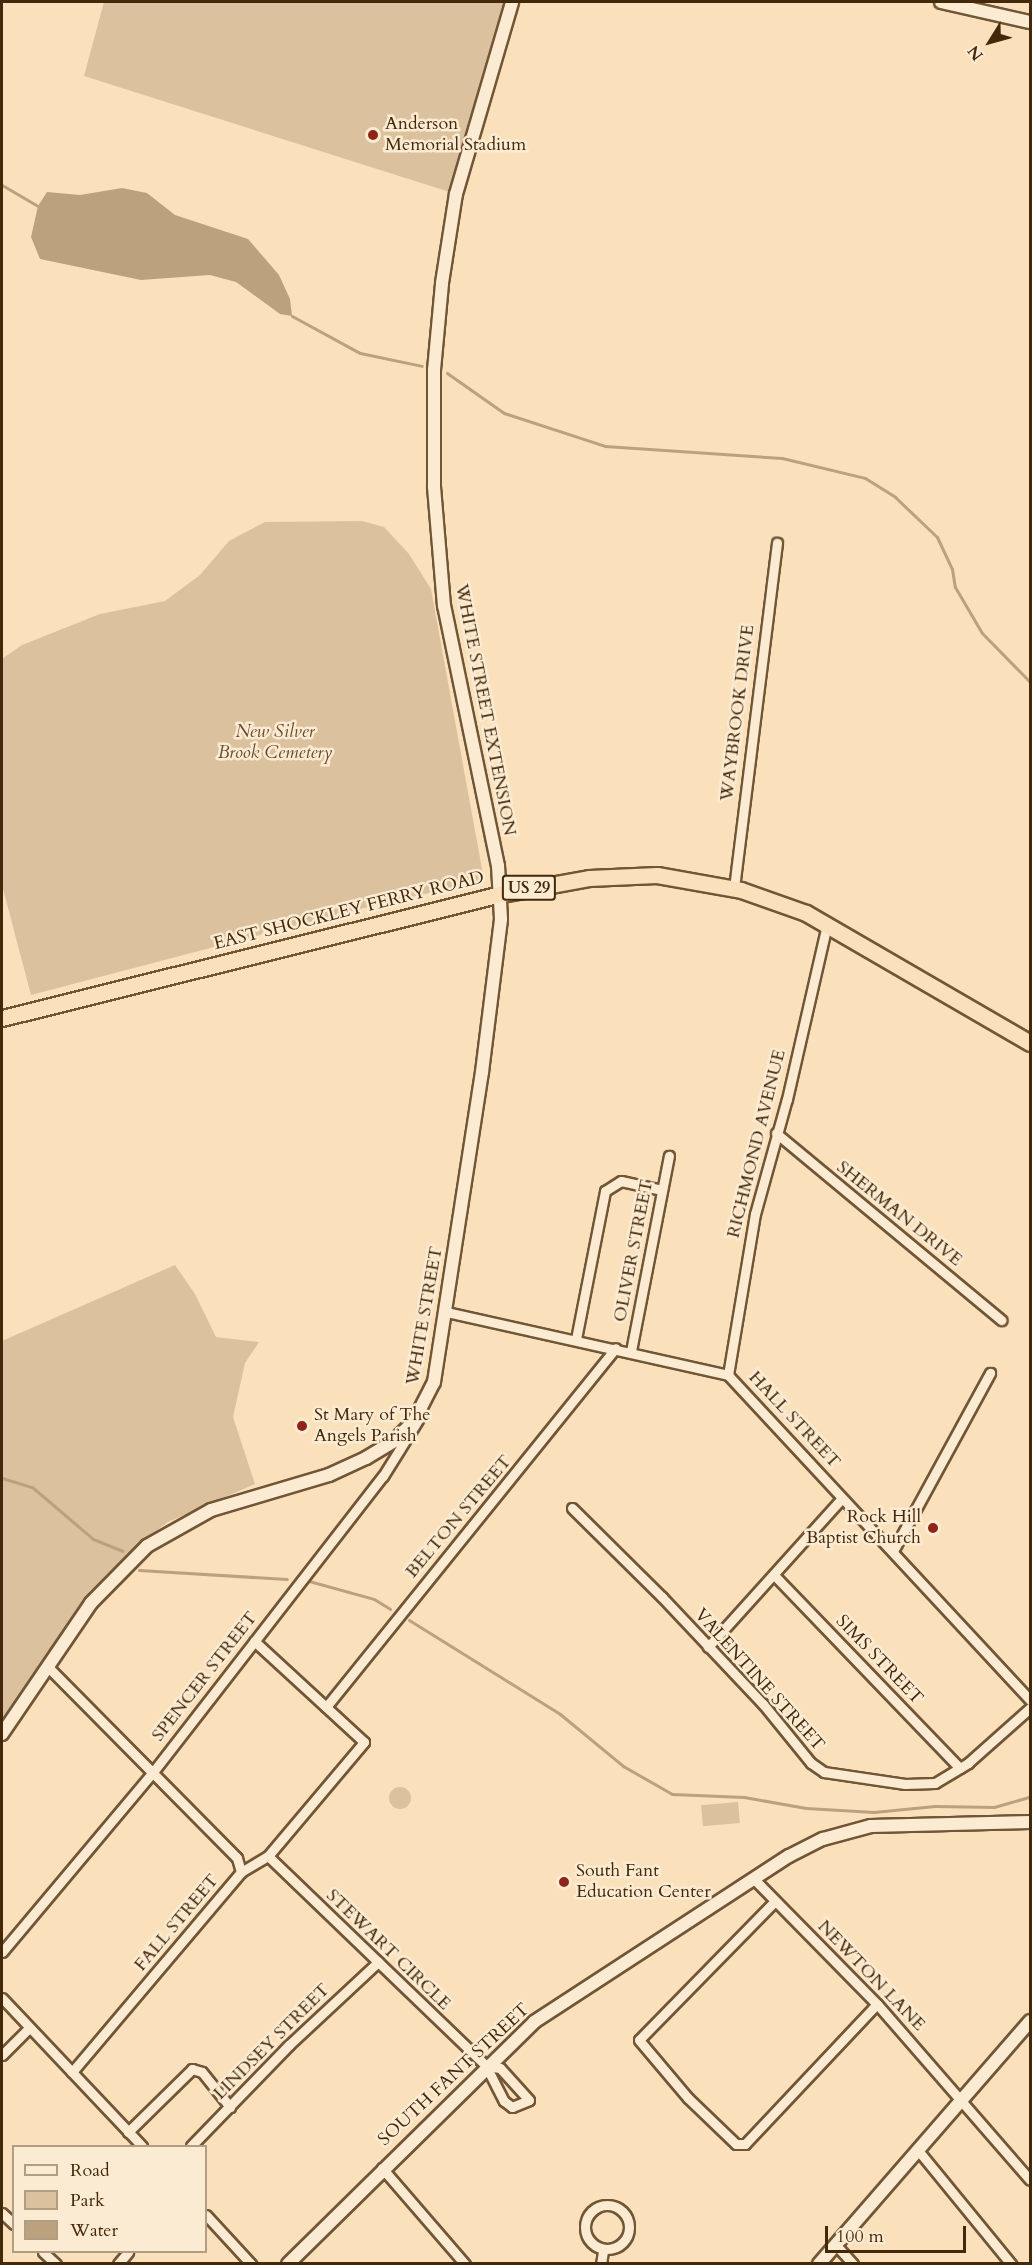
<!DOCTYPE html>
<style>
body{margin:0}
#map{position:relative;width:1032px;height:2265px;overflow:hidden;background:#fae0bb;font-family:Cardo,serif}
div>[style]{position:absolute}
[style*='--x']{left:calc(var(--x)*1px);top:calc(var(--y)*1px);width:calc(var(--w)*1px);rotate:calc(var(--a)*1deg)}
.green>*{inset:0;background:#dbc19d;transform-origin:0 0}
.round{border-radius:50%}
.water>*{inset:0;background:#bca17e}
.stream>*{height:3px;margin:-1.5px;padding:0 1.5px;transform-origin:1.5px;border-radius:1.5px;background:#bca17e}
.roads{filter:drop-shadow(2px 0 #715636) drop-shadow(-2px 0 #715636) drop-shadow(0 2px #715636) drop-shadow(0 -2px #715636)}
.minor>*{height:9px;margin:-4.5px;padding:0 4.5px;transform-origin:4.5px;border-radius:4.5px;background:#fcebd3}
.minor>.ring{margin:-4.5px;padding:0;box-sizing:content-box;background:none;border:9px solid #fcebd3;border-radius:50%}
.tertiary>*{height:12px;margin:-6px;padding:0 6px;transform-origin:6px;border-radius:6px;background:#fcebd3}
.trunk>*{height:15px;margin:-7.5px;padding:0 7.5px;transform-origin:7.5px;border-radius:7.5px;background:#fae0bb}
.dots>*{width:16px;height:16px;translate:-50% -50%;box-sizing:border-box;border:3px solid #fcebd3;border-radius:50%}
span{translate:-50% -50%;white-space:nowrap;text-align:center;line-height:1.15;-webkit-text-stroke:5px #fcebd3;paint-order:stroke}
.shield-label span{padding:2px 4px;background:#fcebd3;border:2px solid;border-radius:4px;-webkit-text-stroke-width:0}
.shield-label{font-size:16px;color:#432809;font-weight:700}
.poi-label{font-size:18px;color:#432809}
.left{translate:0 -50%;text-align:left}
.right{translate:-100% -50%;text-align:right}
.street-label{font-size:18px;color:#432809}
.park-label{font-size:18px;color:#694e2e;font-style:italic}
.frame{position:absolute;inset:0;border:3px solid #432809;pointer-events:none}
.legend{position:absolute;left:12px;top:2145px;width:195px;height:108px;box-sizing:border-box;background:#fcebd3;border:2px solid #b29d82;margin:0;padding:8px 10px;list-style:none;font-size:18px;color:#432809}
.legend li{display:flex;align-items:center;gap:12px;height:30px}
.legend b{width:30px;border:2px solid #b29d82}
.north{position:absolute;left:960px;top:12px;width:60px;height:60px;-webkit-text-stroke:4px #fcebd3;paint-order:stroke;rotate:233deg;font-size:16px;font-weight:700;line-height:24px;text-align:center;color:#432809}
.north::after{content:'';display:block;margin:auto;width:21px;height:27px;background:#432809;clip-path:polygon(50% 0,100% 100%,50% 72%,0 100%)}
.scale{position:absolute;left:825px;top:2226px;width:141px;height:27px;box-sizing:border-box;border:3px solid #432809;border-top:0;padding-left:8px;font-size:18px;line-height:21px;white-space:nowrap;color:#432809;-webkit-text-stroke:4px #fcebd3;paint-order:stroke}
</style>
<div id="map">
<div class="green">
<div style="clip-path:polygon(104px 2px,517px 2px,456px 194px,84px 76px)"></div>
<div style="clip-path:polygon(362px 521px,384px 527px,409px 554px,431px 589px,484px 880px,351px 911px,31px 995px,2px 885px,2px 659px,22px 645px,100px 614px,165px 601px,200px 575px,229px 541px,265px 522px)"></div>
<div style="clip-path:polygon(175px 1265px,195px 1294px,216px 1337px,259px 1342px,245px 1363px,233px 1417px,255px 1484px,168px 1522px,136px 1546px,105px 1578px,2px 1729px,2px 1341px)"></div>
<div class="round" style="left:389px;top:1787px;width:22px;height:22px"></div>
<div style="left:738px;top:1802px;width:21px;height:37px;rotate:85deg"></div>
</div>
<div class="water">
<div style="clip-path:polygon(122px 188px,147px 193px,175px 215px,248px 239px,279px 275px,290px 299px,292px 316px,280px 314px,236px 282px,210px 275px,141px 280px,40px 259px,31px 237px,38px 206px,47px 192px,80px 195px)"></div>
</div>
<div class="stream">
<div style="--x:2;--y:185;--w:42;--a:30.3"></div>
<div style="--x:292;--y:316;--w:77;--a:28.6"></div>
<div style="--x:360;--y:353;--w:63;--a:11.8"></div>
<div style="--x:447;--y:373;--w:70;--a:35.1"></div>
<div style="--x:504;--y:413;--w:106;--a:18.1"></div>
<div style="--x:605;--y:446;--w:177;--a:3.9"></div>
<div style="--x:782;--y:458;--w:85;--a:13.5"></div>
<div style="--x:865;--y:478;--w:36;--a:32"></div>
<div style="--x:895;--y:497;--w:58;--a:43.6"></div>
<div style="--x:937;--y:537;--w:35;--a:65"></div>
<div style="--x:952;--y:569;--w:18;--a:81"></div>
<div style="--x:955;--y:587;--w:53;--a:59.6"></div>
<div style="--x:982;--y:633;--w:69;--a:45.6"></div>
<div style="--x:2;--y:1478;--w:31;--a:17"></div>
<div style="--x:32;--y:1487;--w:80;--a:40.4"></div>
<div style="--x:93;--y:1539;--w:32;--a:22"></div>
<div style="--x:139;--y:1570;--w:148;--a:3.5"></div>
<div style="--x:309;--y:1581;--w:67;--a:15.5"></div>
<div style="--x:374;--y:1599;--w:19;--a:32"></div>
<div style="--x:409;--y:1620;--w:178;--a:31.9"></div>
<div style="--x:560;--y:1714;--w:82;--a:39.5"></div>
<div style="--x:623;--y:1766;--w:56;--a:29.7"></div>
<div style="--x:672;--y:1794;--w:72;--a:2.4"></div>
<div style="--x:744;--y:1797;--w:63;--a:10.1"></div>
<div style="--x:806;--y:1808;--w:68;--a:3.4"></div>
<div style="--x:874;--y:1812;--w:61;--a:-5.6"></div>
<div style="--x:935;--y:1806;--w:59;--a:1"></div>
<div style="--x:994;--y:1807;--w:37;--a:-16"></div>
</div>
<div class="roads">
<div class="minor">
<div style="--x:734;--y:888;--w:348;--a:-82.9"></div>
<div style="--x:776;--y:1133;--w:293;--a:39.7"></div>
<div style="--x:447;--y:1312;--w:288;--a:12.6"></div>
<div style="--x:728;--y:1375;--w:444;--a:47.1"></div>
<div style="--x:576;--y:1339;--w:151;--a:-78.9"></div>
<div style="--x:605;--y:1191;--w:19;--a:-32"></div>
<div style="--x:621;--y:1181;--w:42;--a:12.4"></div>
<div style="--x:631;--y:1351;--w:199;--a:-79"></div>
<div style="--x:728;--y:1375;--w:163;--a:-80.5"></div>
<div style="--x:755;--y:1214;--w:119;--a:-74.5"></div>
<div style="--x:787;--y:1099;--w:180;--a:-77.1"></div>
<div style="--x:572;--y:1508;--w:127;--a:44.7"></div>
<div style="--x:662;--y:1597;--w:147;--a:46.7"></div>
<div style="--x:763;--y:1704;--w:76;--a:50.9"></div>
<div style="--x:811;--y:1763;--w:16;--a:35"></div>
<div style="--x:824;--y:1772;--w:82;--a:8.4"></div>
<div style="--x:905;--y:1784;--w:30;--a:-2"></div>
<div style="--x:935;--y:1783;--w:39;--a:-31"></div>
<div style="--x:968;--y:1763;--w:83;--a:-41.6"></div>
<div style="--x:893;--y:1551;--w:203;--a:-61.4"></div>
<div style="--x:774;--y:1575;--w:268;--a:46.1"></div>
<div style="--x:708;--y:1647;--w:200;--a:-48"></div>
<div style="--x:49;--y:1668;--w:267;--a:45.3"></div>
<div style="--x:237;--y:1858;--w:15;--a:74"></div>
<div style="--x:241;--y:1872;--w:262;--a:130.2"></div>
<div style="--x:326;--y:1707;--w:461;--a:-51.1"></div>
<div style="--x:268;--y:1856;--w:303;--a:43.9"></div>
<div style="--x:486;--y:2066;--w:39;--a:63"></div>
<div style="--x:504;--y:2101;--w:10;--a:37"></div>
<div style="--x:512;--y:2107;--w:18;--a:-22"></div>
<div style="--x:529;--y:2100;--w:43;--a:-132.2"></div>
<div style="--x:500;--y:2068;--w:14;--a:-172"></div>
<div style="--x:241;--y:1872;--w:31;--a:-31"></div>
<div style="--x:268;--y:1856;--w:149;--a:-49.9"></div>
<div style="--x:364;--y:1742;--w:149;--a:-137.4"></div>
<div style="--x:753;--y:1878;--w:177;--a:45.5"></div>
<div style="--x:877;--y:2004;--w:233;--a:49"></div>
<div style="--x:775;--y:1901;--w:194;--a:134.4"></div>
<div style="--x:639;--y:2040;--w:76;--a:49.8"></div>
<div style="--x:688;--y:2098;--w:66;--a:43.8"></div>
<div style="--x:736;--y:2144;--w:9;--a:0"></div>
<div style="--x:745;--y:2144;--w:192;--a:-46.7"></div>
<div style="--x:2;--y:1952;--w:235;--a:-50"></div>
<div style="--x:153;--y:1772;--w:375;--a:-52.2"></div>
<div style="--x:383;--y:1476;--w:66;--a:-58"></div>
<div style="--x:2;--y:1998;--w:204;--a:46.6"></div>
<div style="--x:2;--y:2055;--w:38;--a:-45"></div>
<div style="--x:128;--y:2132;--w:90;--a:-44.5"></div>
<div style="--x:192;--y:2069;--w:10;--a:17"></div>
<div style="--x:202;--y:2072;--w:45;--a:51.3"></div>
<div style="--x:191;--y:2146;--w:141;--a:-45.9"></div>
<div style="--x:289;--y:2045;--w:122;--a:-43"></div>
<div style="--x:917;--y:2149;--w:149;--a:50.7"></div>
<div style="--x:382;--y:2168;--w:127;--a:49.2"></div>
<div class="ring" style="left:585px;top:2205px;width:35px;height:35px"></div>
<div style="--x:2;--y:2213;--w:16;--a:43"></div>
<div style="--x:206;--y:2215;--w:67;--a:47.4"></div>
<div style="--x:835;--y:2244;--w:27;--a:48"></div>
<div style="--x:43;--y:2252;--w:18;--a:43"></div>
<div style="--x:118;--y:2264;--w:16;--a:-50"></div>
<div style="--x:601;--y:2264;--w:13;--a:-81"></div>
</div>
<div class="tertiary">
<div style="--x:941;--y:2;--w:91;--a:12.7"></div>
<div style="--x:2;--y:1734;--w:158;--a:-55.8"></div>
<div style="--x:91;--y:1603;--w:80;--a:-45.5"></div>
<div style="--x:147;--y:1546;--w:73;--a:-29.4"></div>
<div style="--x:211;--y:1510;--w:123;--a:-16.5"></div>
<div style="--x:329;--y:1475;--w:41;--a:-24.7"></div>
<div style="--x:366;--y:1458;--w:33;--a:-31"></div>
<div style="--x:394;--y:1441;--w:28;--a:-45"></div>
<div style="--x:414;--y:1421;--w:44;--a:-62.9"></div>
<div style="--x:434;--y:1382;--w:314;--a:-81.2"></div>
<div style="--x:482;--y:1072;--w:154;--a:-82.9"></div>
<div style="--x:501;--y:919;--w:53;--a:-93.2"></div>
<div style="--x:498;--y:866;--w:266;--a:-101.7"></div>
<div style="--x:444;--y:606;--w:120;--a:-94.8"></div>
<div style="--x:434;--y:486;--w:116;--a:-90"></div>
<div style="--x:434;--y:370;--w:87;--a:-84.7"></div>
<div style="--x:442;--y:283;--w:90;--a:-81.1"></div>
<div style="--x:456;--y:194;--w:200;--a:-73.7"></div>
<div style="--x:288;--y:2264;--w:345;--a:-44.5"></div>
<div style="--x:534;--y:2022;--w:304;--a:-33.1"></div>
<div style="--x:789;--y:1856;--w:38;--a:-27"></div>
<div style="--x:823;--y:1839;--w:50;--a:-15.2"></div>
<div style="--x:871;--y:1826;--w:159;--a:-1.4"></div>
<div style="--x:819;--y:2264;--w:322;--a:-49"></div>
</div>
<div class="trunk">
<div style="--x:2;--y:1018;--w:514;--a:-13.96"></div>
<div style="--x:501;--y:894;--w:89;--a:-10.3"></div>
<div style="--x:589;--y:878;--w:68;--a:-2.5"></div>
<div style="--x:657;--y:875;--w:85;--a:10.1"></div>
<div style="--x:741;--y:890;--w:69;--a:19.5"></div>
<div style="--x:806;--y:913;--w:259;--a:30.1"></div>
</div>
</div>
<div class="dots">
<div style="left:373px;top:135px;background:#8f2418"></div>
<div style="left:302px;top:1426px;background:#8f2418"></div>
<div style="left:933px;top:1528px;background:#8f2418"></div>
<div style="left:564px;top:1882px;background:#8f2418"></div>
</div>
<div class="shield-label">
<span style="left:529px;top:888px">US 29</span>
</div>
<div class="poi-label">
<span class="left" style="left:385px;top:135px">Anderson<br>Memorial Stadium</span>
<span class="left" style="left:314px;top:1426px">St Mary of The<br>Angels Parish</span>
<span class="right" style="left:921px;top:1528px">Rock Hill<br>Baptist Church</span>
<span class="left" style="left:576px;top:1882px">South Fant<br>Education Center</span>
</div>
<div class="street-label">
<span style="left:485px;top:710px;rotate:79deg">WHITE STREET EXTENSION</span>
<span style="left:738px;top:713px;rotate:-83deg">WAYBROOK DRIVE</span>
<span style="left:349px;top:911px;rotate:-14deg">EAST SHOCKLEY FERRY ROAD</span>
<span style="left:757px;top:1144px;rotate:-76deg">RICHMOND AVENUE</span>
<span style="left:899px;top:1214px;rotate:39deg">SHERMAN DRIVE</span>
<span style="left:634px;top:1251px;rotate:-79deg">OLIVER STREET</span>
<span style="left:425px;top:1316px;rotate:-80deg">WHITE STREET</span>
<span style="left:794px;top:1420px;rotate:47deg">HALL STREET</span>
<span style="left:459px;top:1517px;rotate:-50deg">BELTON STREET</span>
<span style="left:879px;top:1660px;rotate:46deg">SIMS STREET</span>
<span style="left:205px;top:1677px;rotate:-52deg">SPENCER STREET</span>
<span style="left:759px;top:1680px;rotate:48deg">VALENTINE STREET</span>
<span style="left:177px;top:1923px;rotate:-50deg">FALL STREET</span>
<span style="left:388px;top:1950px;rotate:44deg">STEWART CIRCLE</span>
<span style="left:871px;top:1976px;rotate:46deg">NEWTON LANE</span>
<span style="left:272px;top:2042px;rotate:-45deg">LINDSEY STREET</span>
<span style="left:454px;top:2075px;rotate:-43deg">SOUTH FANT STREET</span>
</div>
<div class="park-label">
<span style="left:275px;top:743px">New Silver<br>Brook Cemetery</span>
</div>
<div class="frame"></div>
<ul class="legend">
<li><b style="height:8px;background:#fcebd3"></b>Road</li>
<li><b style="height:16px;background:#dbc19d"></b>Park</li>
<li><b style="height:16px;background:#bca17e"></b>Water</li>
</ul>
<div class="north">N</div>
<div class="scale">100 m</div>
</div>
